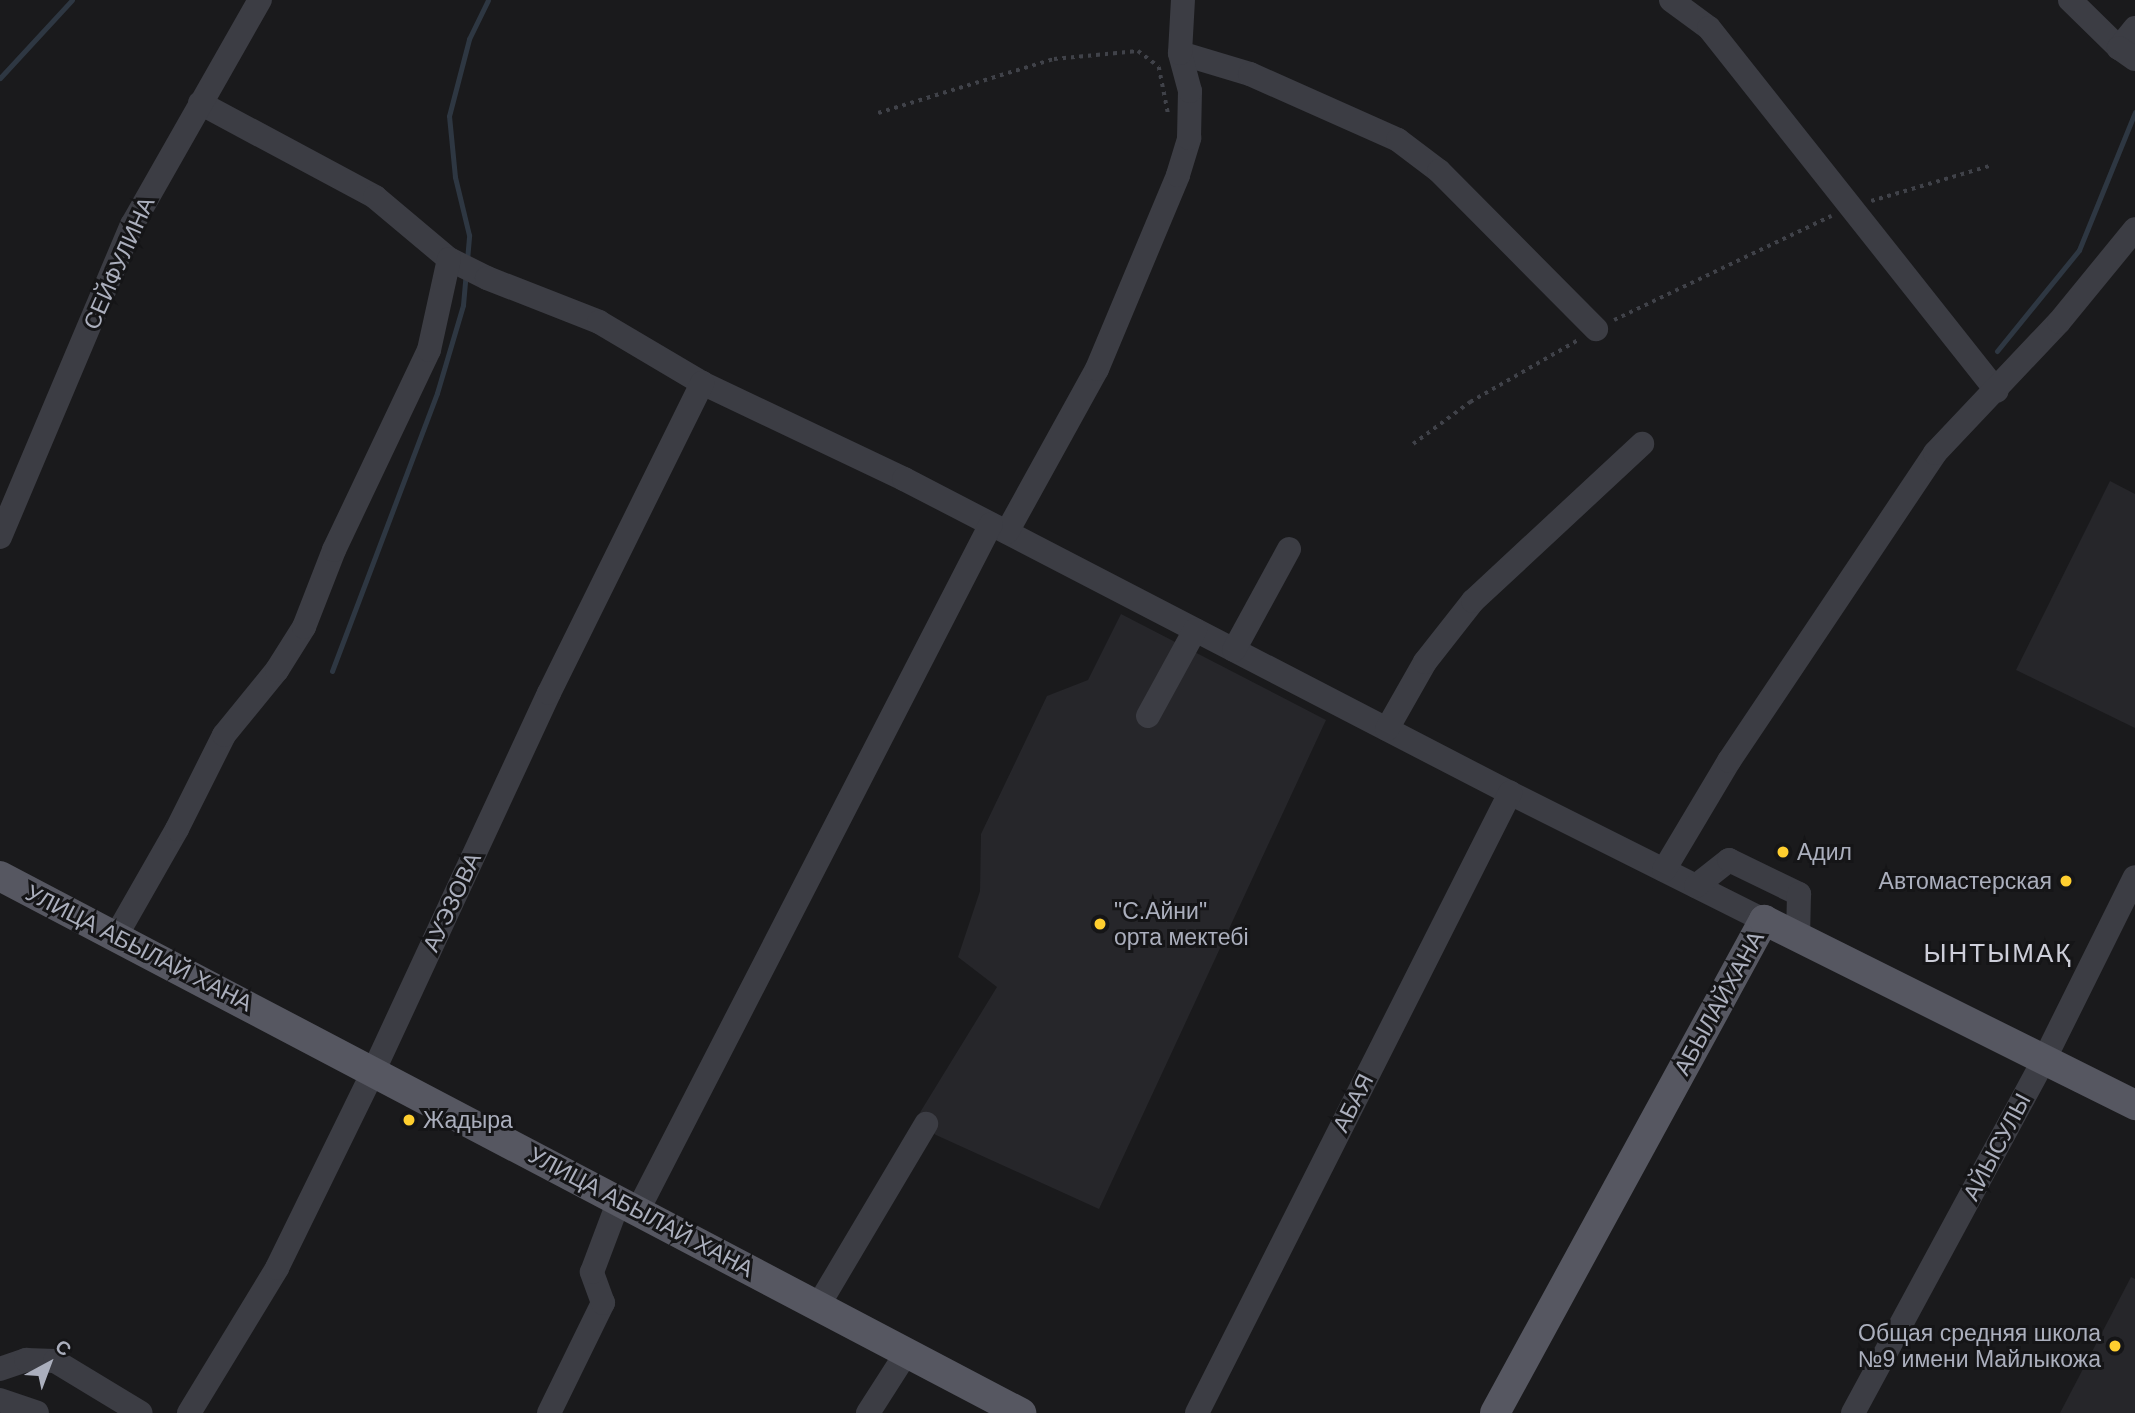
<!DOCTYPE html>
<meta charset="utf-8">
<style>
body{margin:0}
#map{position:relative;width:2135px;height:1413px;overflow:hidden;background:#1a1a1c;font-family:Helvetica,sans-serif}
div>[style]{position:absolute}
[style*='--x']{left:calc(var(--x)*1px);top:calc(var(--y)*1px);width:calc(var(--w)*1px);rotate:calc(var(--a)*1deg)}
.built>*{inset:0;background:#26262a}
.stream>*{height:5px;margin:-2.5px;padding:0 2.5px;transform-origin:2.5px;border-radius:2.5px;background:#2e3742}
.path>*{height:3.5px;margin-top:-1.75px;transform-origin:0;background:repeating-linear-gradient(90deg,#404249 0 3.5px,transparent 0 8.5px)}
.minor>*{height:24px;margin:-12px;padding:0 12px;transform-origin:12px;border-radius:12px;background:#3c3d44}
.major>*{height:30px;margin:-15px;padding:0 15px;transform-origin:15px;border-radius:15px;background:#565761}
.dots>*{width:19px;height:19px;translate:-50% -50%;box-sizing:border-box;border:4px solid #151517;border-radius:50%}
span{translate:-50% -50%;white-space:nowrap;text-align:center;line-height:1.15;-webkit-text-stroke:6px #151517;paint-order:stroke}
.street-label{font-size:23px;color:#abafbd}
.poi-label{font-size:23px;color:#abafbd}
.left{translate:0 -50%;text-align:left}
.right{translate:-100% -50%;text-align:right}
.quarter-label{font-size:26px;color:#cdced9;letter-spacing:2px}
.north{position:absolute;left:14px;top:1329px;width:70px;height:70px;-webkit-text-stroke:5px #151517;paint-order:stroke;rotate:41deg;font-size:19px;font-weight:700;line-height:28px;text-align:center;color:#abafbd}
.north::after{content:'';display:block;margin:auto;width:24px;height:32px;background:#abafbd;clip-path:polygon(50% 0,100% 100%,50% 72%,0 100%)}
</style>
<div id="map">
<div class="built">
<div style="clip-path:polygon(2110px 481px,2135px 494px,2135px 728px,2016px 670px)"></div>
<div style="clip-path:polygon(1121px 614px,1326px 720px,1099px 1209px,936px 1135px,916px 1119px,997px 987px,958px 957px,980px 891px,981px 834px,1047px 696px,1088px 680px)"></div>
<div style="clip-path:polygon(2131px 1277px,2135px 1279px,2135px 1413px,2060px 1413px)"></div>
</div>
<div class="stream">
<div style="--x:0;--y:78;--w:106;--a:-47.3"></div>
<div style="--x:467;--y:260;--w:25;--a:-85"></div>
<div style="--x:469;--y:235;--w:60;--a:-103.6"></div>
<div style="--x:455;--y:177;--w:61;--a:-95.6"></div>
<div style="--x:449;--y:116;--w:80;--a:-75.4"></div>
<div style="--x:469;--y:39;--w:43;--a:-64"></div>
<div style="--x:1997;--y:351;--w:130;--a:-50.9"></div>
<div style="--x:2079;--y:250;--w:149;--a:-67.9"></div>
<div style="--x:332;--y:671;--w:297;--a:-69.3"></div>
<div style="--x:437;--y:393;--w:92;--a:-73.5"></div>
<div style="--x:463;--y:305;--w:32;--a:-85"></div>
</div>
<div class="path">
<div style="--x:878;--y:113;--w:184;--a:-17.1"></div>
<div style="--x:1054;--y:59;--w:84;--a:-5.4"></div>
<div style="--x:1138;--y:51;--w:26;--a:37"></div>
<div style="--x:1159;--y:67;--w:47;--a:78.9"></div>
<div style="--x:1871;--y:201;--w:123;--a:-16.5"></div>
<div style="--x:1614;--y:320;--w:241;--a:-25.6"></div>
<div style="--x:1413;--y:444;--w:71;--a:-36.4"></div>
<div style="--x:1470;--y:402;--w:127;--a:-29.8"></div>
</div>
<div class="minor">
<div style="--x:1671;--y:0;--w:47;--a:36.4"></div>
<div style="--x:1709;--y:28;--w:463;--a:51.6"></div>
<div style="--x:2070;--y:0;--w:69;--a:44.4"></div>
<div style="--x:2135;--y:28;--w:26;--a:129"></div>
<div style="--x:2119;--y:48;--w:19;--a:35"></div>
<div style="--x:1180;--y:53;--w:73;--a:16.7"></div>
<div style="--x:1250;--y:74;--w:162;--a:24"></div>
<div style="--x:1398;--y:140;--w:51;--a:37.1"></div>
<div style="--x:1439;--y:171;--w:223;--a:45.2"></div>
<div style="--x:200;--y:103;--w:199;--a:28.2"></div>
<div style="--x:375;--y:197;--w:97;--a:40"></div>
<div style="--x:449;--y:259;--w:42;--a:26.6"></div>
<div style="--x:487;--y:278;--w:120;--a:21.4"></div>
<div style="--x:599;--y:322;--w:120;--a:30.6"></div>
<div style="--x:702;--y:383;--w:224;--a:25.4"></div>
<div style="--x:904;--y:479;--w:683;--a:27.39"></div>
<div style="--x:1510;--y:793;--w:284;--a:26.6"></div>
<div style="--x:1007;--y:532;--w:186;--a:-61.1"></div>
<div style="--x:1097;--y:369;--w:210;--a:-67.3"></div>
<div style="--x:1178;--y:175;--w:39;--a:-73"></div>
<div style="--x:1189;--y:138;--w:47;--a:-88.8"></div>
<div style="--x:1190;--y:91;--w:39;--a:-105"></div>
<div style="--x:1180;--y:53;--w:53;--a:-86.8"></div>
<div style="--x:0;--y:537;--w:339;--a:-67.1"></div>
<div style="--x:132;--y:225;--w:259;--a:-60.4"></div>
<div style="--x:1234;--y:650;--w:115;--a:-61.4"></div>
<div style="--x:1148;--y:716;--w:98;--a:-61.3"></div>
<div style="--x:1387;--y:729;--w:77;--a:-60.4"></div>
<div style="--x:1425;--y:662;--w:78;--a:-51.8"></div>
<div style="--x:1473;--y:601;--w:231;--a:-42.9"></div>
<div style="--x:1664;--y:870;--w:127;--a:-59.2"></div>
<div style="--x:1729;--y:761;--w:371;--a:-56.2"></div>
<div style="--x:1935;--y:453;--w:180;--a:-46.6"></div>
<div style="--x:2059;--y:322;--w:120;--a:-50.7"></div>
<div style="--x:1696;--y:886;--w:42;--a:-38.2"></div>
<div style="--x:1729;--y:860;--w:78;--a:25.9"></div>
<div style="--x:1799;--y:894;--w:43;--a:91.3"></div>
<div style="--x:116;--y:936;--w:123;--a:-60.3"></div>
<div style="--x:177;--y:829;--w:105;--a:-63.4"></div>
<div style="--x:224;--y:735;--w:84;--a:-50.8"></div>
<div style="--x:277;--y:670;--w:51;--a:-57.9"></div>
<div style="--x:304;--y:627;--w:83;--a:-68.7"></div>
<div style="--x:334;--y:550;--w:221;--a:-64.6"></div>
<div style="--x:429;--y:350;--w:93;--a:-77.6"></div>
<div style="--x:638;--y:1210;--w:771;--a:-62.77"></div>
<div style="--x:818;--y:1306;--w:212;--a:-59.3"></div>
<div style="--x:0;--y:1369;--w:28;--a:-19"></div>
<div style="--x:26;--y:1360;--w:29;--a:2"></div>
<div style="--x:55;--y:1361;--w:100;--a:31.2"></div>
<div style="--x:0;--y:1400;--w:39;--a:19"></div>
<div style="--x:189;--y:1413;--w:170;--a:-58.7"></div>
<div style="--x:277;--y:1268;--w:220;--a:-63.9"></div>
<div style="--x:374;--y:1070;--w:416;--a:-65.1"></div>
<div style="--x:549;--y:693;--w:346;--a:-63.7"></div>
<div style="--x:549;--y:1413;--w:123;--a:-63.9"></div>
<div style="--x:603;--y:1303;--w:33;--a:-110"></div>
<div style="--x:592;--y:1272;--w:77;--a:-69.4"></div>
<div style="--x:868;--y:1413;--w:72;--a:-57.4"></div>
<div style="--x:1197;--y:1413;--w:695;--a:-63.21"></div>
<div style="--x:1853;--y:1413;--w:401;--a:-61.6"></div>
<div style="--x:2044;--y:1060;--w:204;--a:-63.6"></div>
</div>
<div class="major">
<div style="--x:0;--y:876;--w:1154;--a:27.74"></div>
<div style="--x:1495;--y:1413;--w:562;--a:-61.38"></div>
<div style="--x:1764;--y:920;--w:415;--a:26.5"></div>
</div>
<div class="dots">
<div style="left:1783px;top:852px;background:#ffcf2f"></div>
<div style="left:2066px;top:881px;background:#ffcf2f"></div>
<div style="left:1100px;top:924px;background:#ffcf2f"></div>
<div style="left:409px;top:1120px;background:#ffcf2f"></div>
<div style="left:2115px;top:1346px;background:#ffcf2f"></div>
</div>
<div class="street-label">
<span style="left:119px;top:263px;rotate:-66deg">СЕЙФУЛИНА</span>
<span style="left:452px;top:902px;rotate:-65deg">АУЭЗОВА</span>
<span style="left:139px;top:948px;rotate:27deg">УЛИЦА АБЫЛАЙ ХАНА</span>
<span style="left:1719px;top:1003px;rotate:-61deg">АБЫЛАЙХАНА</span>
<span style="left:1353px;top:1103px;rotate:-63deg">АБАЯ</span>
<span style="left:1997px;top:1147px;rotate:-62deg">АЙЫСУЛЫ</span>
<span style="left:641px;top:1212px;rotate:28deg">УЛИЦА АБЫЛАЙ ХАНА</span>
</div>
<div class="poi-label">
<span class="left" style="left:1797px;top:852px">Адил</span>
<span class="right" style="left:2052px;top:881px">Автомастерская</span>
<span class="left" style="left:1114px;top:924px">"С.Айни"<br>орта мектебі</span>
<span class="left" style="left:423px;top:1120px">Жадыра</span>
<span class="right" style="left:2101px;top:1346px">Общая средняя школа<br>№9 имени Майлыкожа</span>
</div>
<div class="quarter-label">
<span style="left:1998px;top:954px">ЫНТЫМАҚ</span>
</div>
<div class="north">С</div>
</div>
